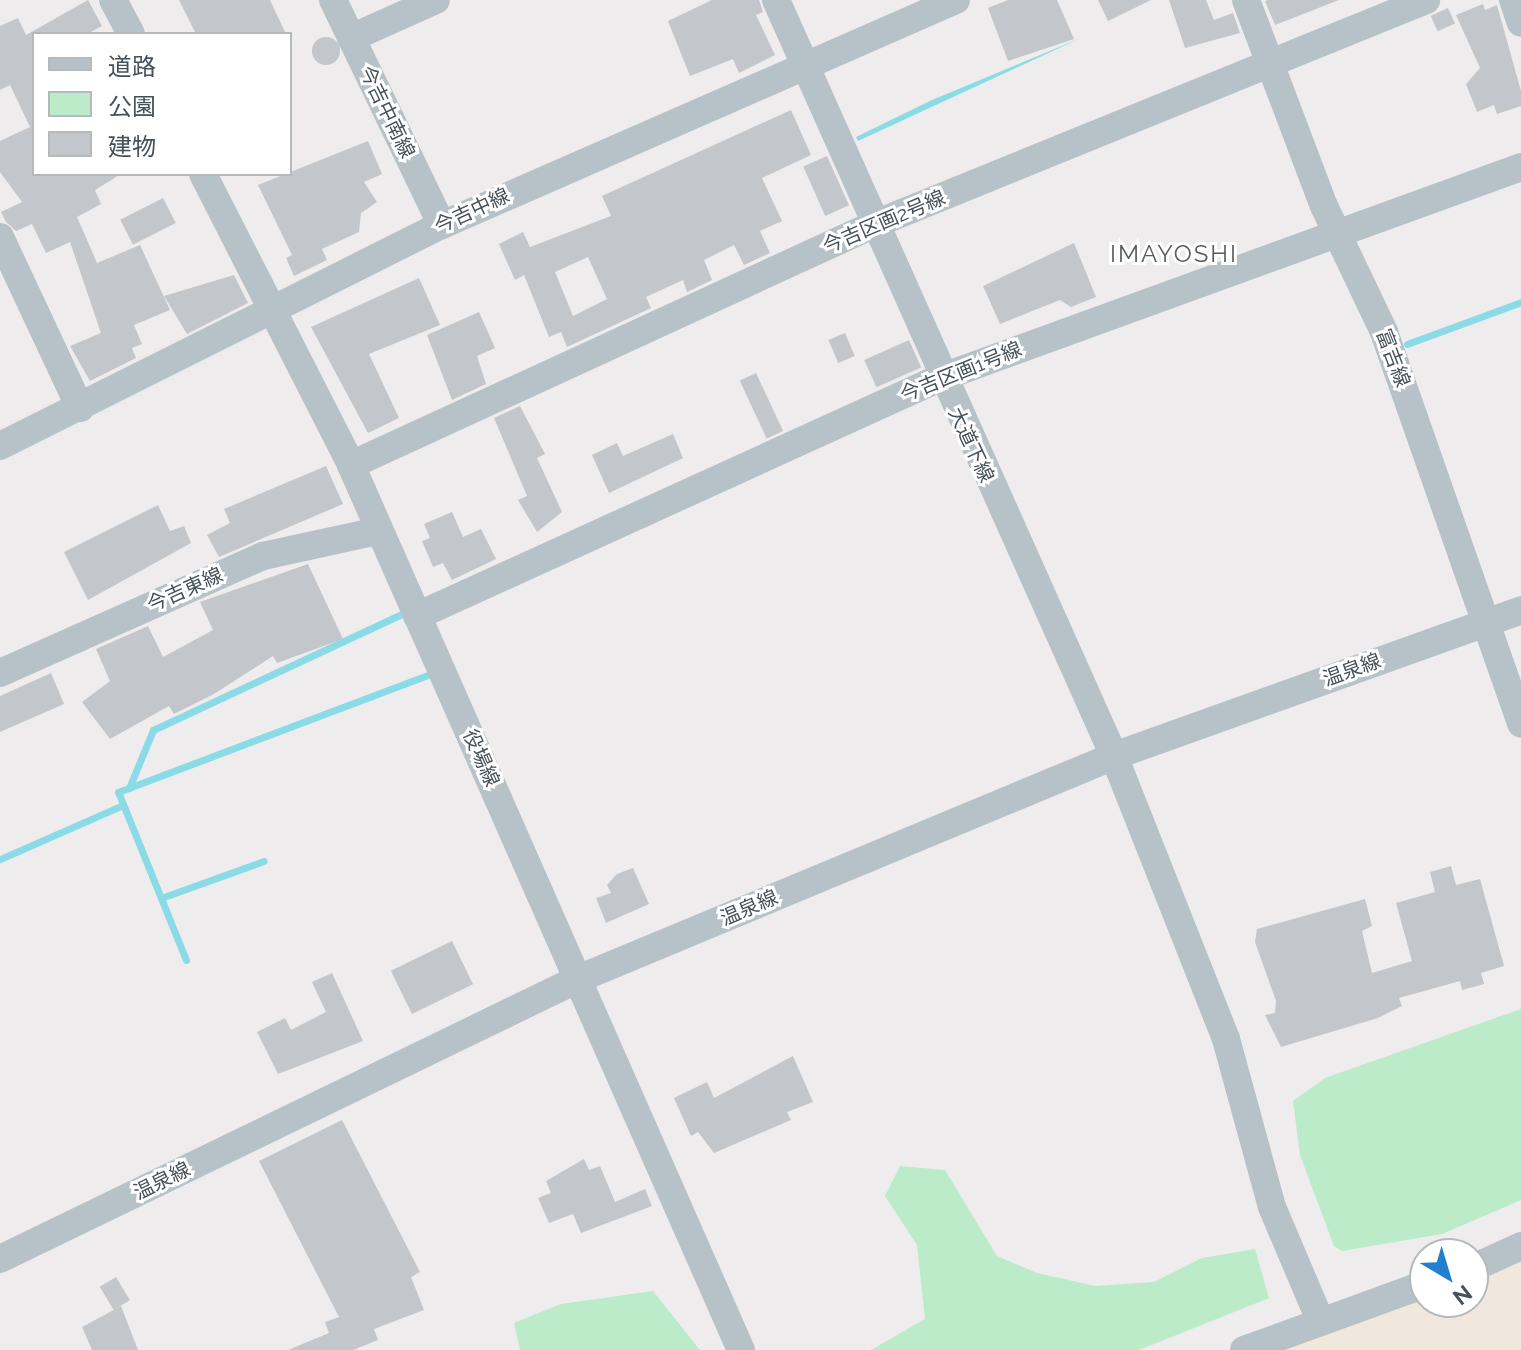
<!DOCTYPE html>
<meta charset="utf-8">
<style>
body{margin:0}
#map{position:relative;width:1521px;height:1350px;overflow:hidden;background:#eeecec;font-family:Raleway,"Noto Sans JP",sans-serif}
div>[style]{position:absolute}
[style*='--x']{left:calc(var(--x)*1px);top:calc(var(--y)*1px);width:calc(var(--w)*1px);rotate:calc(var(--a)*1deg)}
.green>*{inset:0;background:#bbebc9}
.sand>*{inset:0;background:#f0e8dc}
.water>*{inset:0;background:#8adbe6}
.stream>*{height:7px;margin:-3.5px;padding:0 3.5px;transform-origin:3.5px;border-radius:3.5px;background:#8adbe6}
.building>*{inset:0;background:#c3c7cb;transform-origin:0 0}
.round{border-radius:50%}
.minor>*{height:28px;margin:-14px;padding:0 14px;transform-origin:14px;border-radius:14px;background:#b7c2c8}
span{translate:-50% -50%;white-space:nowrap;text-align:center;line-height:1.15;-webkit-text-stroke:6px #fff;paint-order:stroke}
.street-label{font-size:20px;color:#455158}
.quarter-label{font-size:24px;color:#595d60;letter-spacing:2px}
.legend{position:absolute;left:32px;top:32px;width:260px;height:144px;box-sizing:border-box;background:#fff;border:2px solid #b5b9bc;margin:0;padding:10px 14px;list-style:none;font-size:24px;color:#455158}
.legend li{display:flex;align-items:center;gap:16px;height:40px}
.legend b{width:40px;border:2px solid #b5b9bc}
.north{position:absolute;left:1409px;top:1238px;width:80px;height:80px;box-sizing:border-box;background:#fff;border:2px solid #b5b9bc;border-radius:50%;rotate:142deg;font-size:22px;font-weight:700;line-height:32px;text-align:center;color:#455158}
.north::after{content:'';display:block;margin:auto;width:28px;height:36px;background:#237fd1;clip-path:polygon(50% 0,100% 100%,50% 72%,0 100%)}
</style>
<div id="map">
<div class="green">
<div style="clip-path:polygon(1521px 1009px,1521px 1200px,1442px 1234px,1342px 1251px,1334px 1246px,1300px 1155px,1293px 1101px,1325px 1078px)"></div>
<div style="clip-path:polygon(900px 1166px,945px 1170px,997px 1256px,1037px 1273px,1095px 1286px,1154px 1282px,1202px 1258px,1255px 1249px,1269px 1298px,1139px 1350px,871px 1350px,925px 1319px,917px 1245px,885px 1196px)"></div>
<div style="clip-path:polygon(653px 1291px,700px 1350px,520px 1350px,514px 1323px,561px 1304px)"></div>
</div>
<div class="sand">
<div style="clip-path:polygon(1521px 1256px,1521px 1350px,1262px 1350px,1425px 1293px,1425px 1302px,1473px 1302px,1473px 1276px)"></div>
</div>
<div class="water">
<div style="clip-path:polygon(1081px 38px,858px 141px,856px 137px,932px 100px)"></div>
</div>
<div class="stream">
<div style="--x:1407;--y:344;--w:121;--a:-20.2"></div>
<div style="--x:129;--y:788;--w:63;--a:-67.5"></div>
<div style="--x:153;--y:730;--w:275;--a:-25"></div>
<div style="--x:0;--y:859;--w:134;--a:-23.7"></div>
<div style="--x:161;--y:898;--w:109;--a:-19.8"></div>
<div style="--x:186;--y:960;--w:181;--a:-112"></div>
<div style="--x:118;--y:792;--w:334;--a:-20.7"></div>
</div>
<div class="building">
<div style="clip-path:polygon(88px 0,102px 26px,87px 34px,34px 34px,34px 174px,121px 174px,95px 190px,101px 204px,77px 217px,97px 263px,140px 245px,170px 310px,134px 325px,142px 344px,132px 348px,136px 358px,90px 381px,70px 346px,101px 333px,70px 242px,46px 253px,32px 224px,16px 231px,6px 222px,1px 212px,22px 202px,0 172px,0 141px,30px 127px,10px 85px,0 90px,0 26px,18px 18px,26px 35px)"></div>
<div style="clip-path:polygon(179px 0,270px 0,286px 34px,196px 34px)"></div>
<div style="clip-path:polygon(712px 0,759px 0,763px 12px,756px 15px,775px 55px,739px 73px,733px 59px,690px 76px,668px 21px)"></div>
<div style="clip-path:polygon(1008px 0,1057px 0,1074px 39px,1008px 61px,988px 8px)"></div>
<div style="clip-path:polygon(1098px 0,1151px 0,1108px 21px)"></div>
<div style="clip-path:polygon(1169px 0,1206px 0,1214px 20px,1233px 13px,1240px 33px,1185px 48px)"></div>
<div style="clip-path:polygon(1339px 0,1275px 25px,1265px 1px,1268px 0)"></div>
<div style="clip-path:polygon(1483px 4px,1485px 10px,1497px 5px,1521px 91px,1521px 106px,1497px 114px,1494px 105px,1477px 112px,1466px 84px,1480px 68px,1456px 15px)"></div>
<div style="left:1448px;top:8px;width:17px;height:19px;rotate:66deg"></div>
<div class="round" style="left:312px;top:37px;width:28px;height:28px"></div>
<div style="clip-path:polygon(evenodd,791px 110px,811px 155px,762px 178px,782px 221px,760px 231px,770px 253px,744px 265px,734px 245px,704px 260px,712px 280px,687px 292px,683px 280px,646px 297px,651px 308px,567px 347px,561px 332px,549px 337px,524px 275px,515px 280px,499px 244px,523px 232px,530px 247px,611px 216px,602px 196px,791px 110px,588px 257px,607px 299px,573px 316px,555px 272px,588px 257px)"></div>
<div style="clip-path:polygon(368px 141px,382px 174px,364px 182px,377px 202px,361px 213px,359px 232px,322px 249px,327px 260px,294px 276px,286px 258px,292px 255px,258px 185px)"></div>
<div style="left:827px;top:156px;width:54px;height:26px;rotate:66deg"></div>
<div style="left:163px;top:198px;width:28px;height:48px;rotate:63deg"></div>
<div style="clip-path:polygon(1074px 243px,1096px 297px,1071px 307px,1060px 300px,1000px 324px,983px 286px)"></div>
<div style="clip-path:polygon(234px 275px,248px 303px,187px 334px,164px 296px)"></div>
<div style="clip-path:polygon(419px 278px,440px 325px,369px 354px,399px 418px,368px 433px,311px 327px)"></div>
<div style="clip-path:polygon(479px 312px,495px 348px,477px 356px,486px 384px,452px 400px,427px 335px)"></div>
<div style="left:845px;top:333px;width:25px;height:18px;rotate:67deg"></div>
<div style="left:909px;top:340px;width:30px;height:49px;rotate:66deg"></div>
<div style="left:756px;top:373px;width:64px;height:18px;rotate:65deg"></div>
<div style="clip-path:polygon(520px 406px,545px 454px,537px 458px,562px 512px,537px 532px,518px 500px,527px 496px,494px 418px)"></div>
<div style="clip-path:polygon(673px 434px,683px 458px,609px 493px,592px 455px,617px 443px,623px 456px)"></div>
<div style="clip-path:polygon(326px 466px,343px 504px,219px 557px,207px 535px,230px 523px,224px 509px)"></div>
<div style="clip-path:polygon(158px 505px,170px 531px,184px 526px,191px 543px,88px 600px,64px 552px)"></div>
<div style="clip-path:polygon(452px 512px,463px 537px,481px 529px,496px 559px,452px 580px,443px 563px,433px 567px,422px 541px,430px 538px,424px 524px)"></div>
<div style="clip-path:polygon(308px 564px,343px 639px,277px 663px,273px 656px,214px 694px,174px 714px,169px 706px,110px 739px,82px 702px,110px 681px,96px 649px,148px 626px,163px 657px,213px 630px,200px 602px)"></div>
<div style="clip-path:polygon(51px 673px,64px 704px,0 732px,0 696px)"></div>
<div style="clip-path:polygon(1451px 866px,1456px 885px,1480px 879px,1504px 966px,1481px 973px,1484px 984px,1462px 990px,1460px 981px,1399px 998px,1402px 1006px,1378px 1018px,1281px 1047px,1265px 1015px,1275px 1013px,1276px 1001px,1255px 942px,1257px 929px,1365px 899px,1372px 926px,1362px 931px,1372px 973px,1412px 961px,1396px 903px,1435px 892px,1430px 872px)"></div>
<div style="clip-path:polygon(633px 868px,649px 904px,606px 923px,596px 898px,611px 893px,607px 885px,617px 874px)"></div>
<div style="left:452px;top:941px;width:48px;height:68px;rotate:64deg"></div>
<div style="clip-path:polygon(332px 973px,363px 1041px,278px 1074px,257px 1032px,285px 1018px,291px 1030px,326px 1012px,312px 982px)"></div>
<div style="clip-path:polygon(793px 1056px,813px 1102px,787px 1112px,791px 1120px,714px 1153px,698px 1132px,691px 1136px,674px 1098px,707px 1082px,714px 1098px)"></div>
<div style="clip-path:polygon(342px 1120px,420px 1272px,411px 1277px,424px 1310px,374px 1329px,378px 1340px,353px 1350px,288px 1350px,329px 1333px,325px 1322px,339px 1317px,259px 1161px)"></div>
<div style="clip-path:polygon(584px 1159px,589px 1170px,600px 1166px,615px 1202px,645px 1189px,652px 1206px,581px 1233px,573px 1214px,549px 1223px,538px 1198px,551px 1193px,546px 1181px)"></div>
<div style="left:116px;top:1277px;width:27px;height:19px;rotate:59deg"></div>
<div style="clip-path:polygon(121px 1306px,138px 1350px,92px 1350px,82px 1327px)"></div>
</div>
<div class="minor">
<div style="--x:113;--y:0;--w:38;--a:62"></div>
<div style="--x:333;--y:0;--w:250;--a:64.2"></div>
<div style="--x:776;--y:0;--w:828;--a:65.91"></div>
<div style="--x:1114;--y:756;--w:304;--a:68.4"></div>
<div style="--x:1226;--y:1039;--w:174;--a:74.7"></div>
<div style="--x:1272;--y:1207;--w:123;--a:67"></div>
<div style="--x:1246;--y:0;--w:220;--a:69.3"></div>
<div style="--x:1324;--y:206;--w:140;--a:64.5"></div>
<div style="--x:1384;--y:332;--w:415;--a:70.7"></div>
<div style="--x:1513;--y:0;--w:24;--a:71"></div>
<div style="--x:351;--y:38;--w:93;--a:-24.1"></div>
<div style="--x:203;--y:174;--w:326;--a:63"></div>
<div style="--x:351;--y:465;--w:967;--a:66.22"></div>
<div style="--x:0;--y:237;--w:189;--a:64.9"></div>
<div style="--x:0;--y:446;--w:494;--a:-26.6"></div>
<div style="--x:442;--y:225;--w:561;--a:-23.64"></div>
<div style="--x:351;--y:465;--w:577;--a:-24.7"></div>
<div style="--x:875;--y:224;--w:595;--a:-22.12"></div>
<div style="--x:417;--y:616;--w:575;--a:-24.47"></div>
<div style="--x:940;--y:378;--w:618;--a:-19.96"></div>
<div style="--x:0;--y:673;--w:288;--a:-24"></div>
<div style="--x:263;--y:556;--w:118;--a:-12.3"></div>
<div style="--x:0;--y:1259;--w:642;--a:-25.85"></div>
<div style="--x:578;--y:979;--w:581;--a:-22.59"></div>
<div style="--x:1114;--y:756;--w:432;--a:-19.7"></div>
<div style="--x:1473;--y:1268;--w:53;--a:-24.6"></div>
<div style="--x:1244;--y:1350;--w:193;--a:-20"></div>
</div>
<div class="street-label">
<span style="left:387px;top:112px;rotate:64deg">今吉中南線</span>
<span style="left:472px;top:211px;rotate:-25deg">今吉中線</span>
<span style="left:884px;top:222px;rotate:-23deg">今吉区画2号線</span>
<span style="left:1393px;top:358px;rotate:69deg">富吉線</span>
<span style="left:961px;top:372px;rotate:-22deg">今吉区画1号線</span>
<span style="left:971px;top:445px;rotate:65deg">大道下線</span>
<span style="left:185px;top:590px;rotate:-24deg">今吉東線</span>
<span style="left:1352px;top:670px;rotate:-20deg">温泉線</span>
<span style="left:481px;top:758px;rotate:66deg">役場線</span>
<span style="left:749px;top:908px;rotate:-23deg">温泉線</span>
<span style="left:162px;top:1181px;rotate:-26deg">温泉線</span>
</div>
<div class="quarter-label">
<span style="left:1174px;top:254px">IMAYOSHI</span>
</div>
<ul class="legend">
<li><b style="height:10px;background:#b7c2c8"></b>道路</li>
<li><b style="height:22px;background:#bbebc9"></b>公園</li>
<li><b style="height:22px;background:#c3c7cb"></b>建物</li>
</ul>
<div class="north">N</div>
</div>
